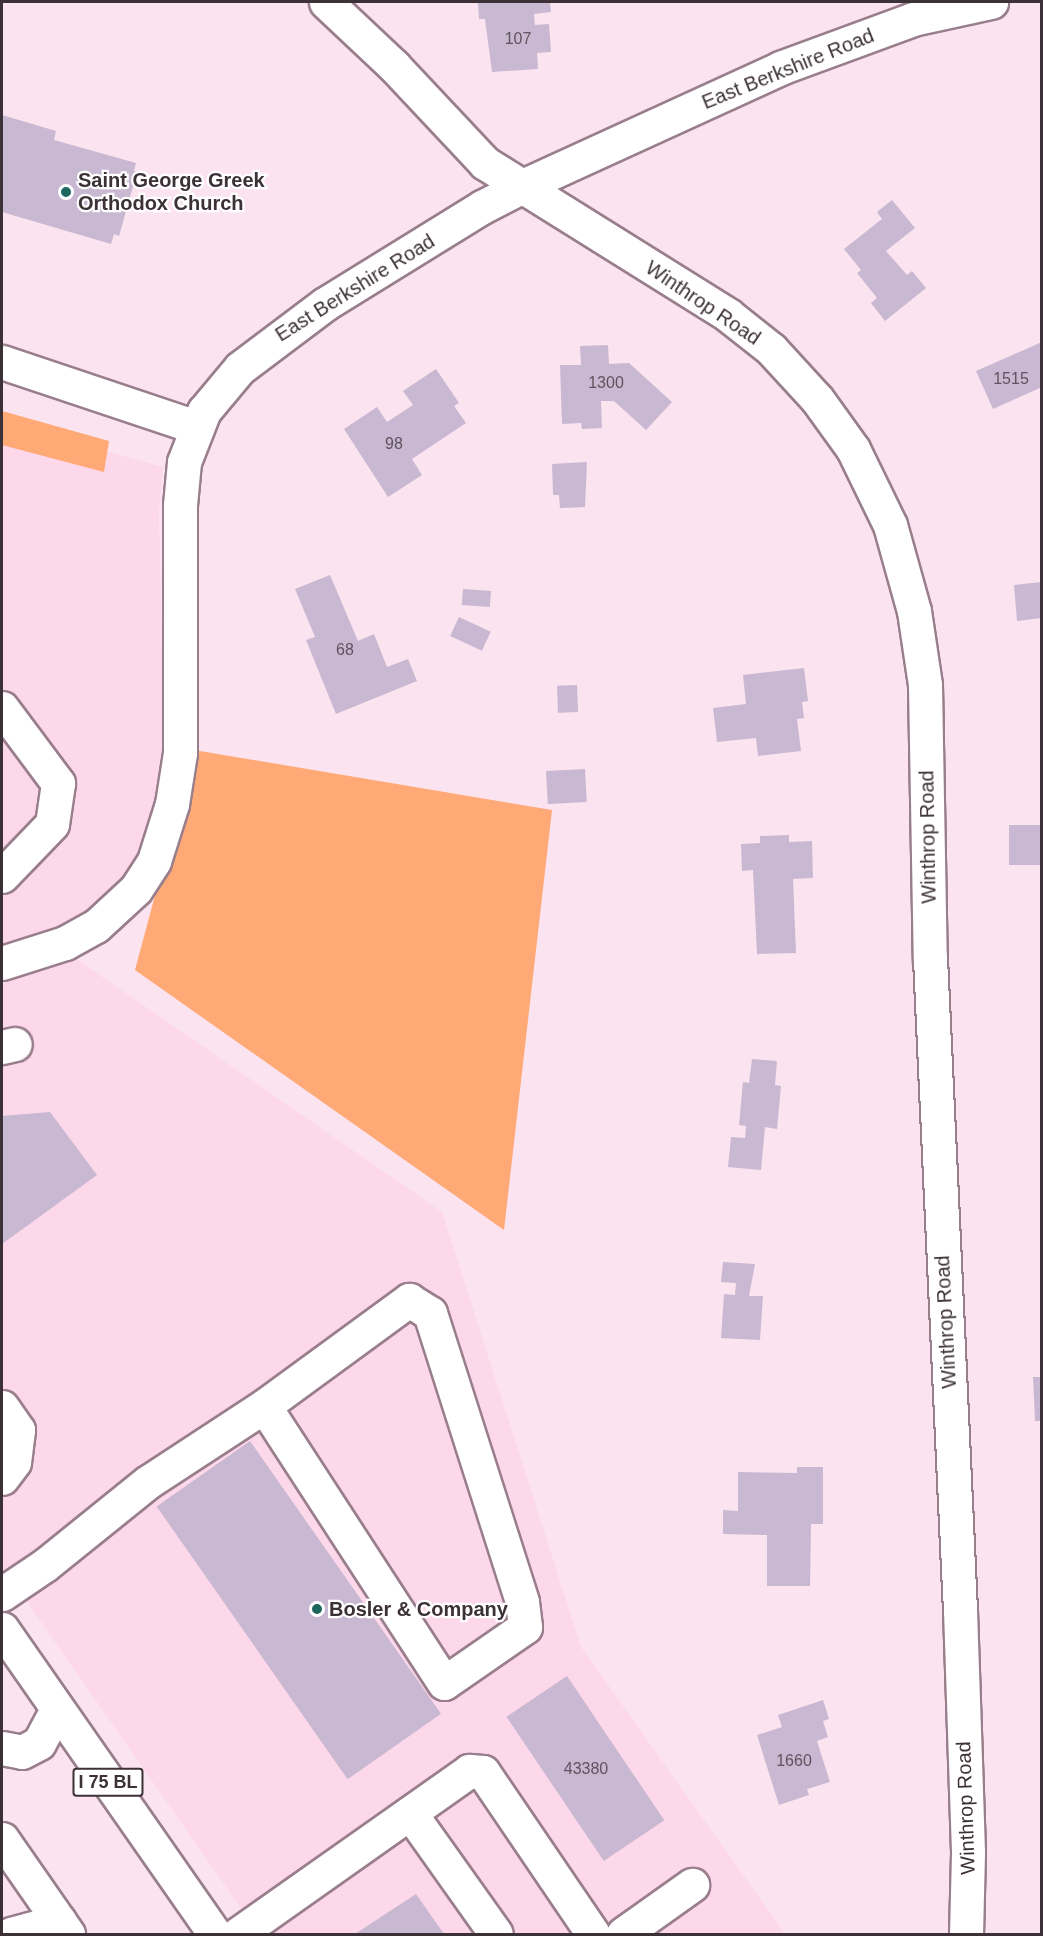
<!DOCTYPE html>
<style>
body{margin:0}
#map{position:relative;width:1043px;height:1936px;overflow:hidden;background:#fbe3ef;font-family:Arial,sans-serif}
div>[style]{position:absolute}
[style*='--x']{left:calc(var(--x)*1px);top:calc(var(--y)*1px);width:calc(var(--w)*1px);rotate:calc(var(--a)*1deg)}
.built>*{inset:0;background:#fdd7ea}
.green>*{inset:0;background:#fea976}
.building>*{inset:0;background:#c8b8d1;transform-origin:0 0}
.roads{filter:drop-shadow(2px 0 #997e8c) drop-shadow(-2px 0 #997e8c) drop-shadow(0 2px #997e8c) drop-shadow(0 -2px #997e8c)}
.minor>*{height:33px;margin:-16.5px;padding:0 16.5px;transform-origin:16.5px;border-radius:16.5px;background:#fff}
.major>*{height:33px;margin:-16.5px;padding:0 16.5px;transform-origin:16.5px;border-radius:16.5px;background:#fff}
.dots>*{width:16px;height:16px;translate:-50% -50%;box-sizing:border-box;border:3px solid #fff;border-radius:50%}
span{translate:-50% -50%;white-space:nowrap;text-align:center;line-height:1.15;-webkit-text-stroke:4.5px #fff;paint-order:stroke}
.number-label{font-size:16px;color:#5f535e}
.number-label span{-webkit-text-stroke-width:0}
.shield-label span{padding:2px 4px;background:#fff;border:2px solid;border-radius:4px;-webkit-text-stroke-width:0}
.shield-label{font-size:18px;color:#3c3137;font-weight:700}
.street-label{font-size:20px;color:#3c3137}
.poi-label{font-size:20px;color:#3c3137;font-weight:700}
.left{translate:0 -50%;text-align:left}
.frame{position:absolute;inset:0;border:3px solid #3c3137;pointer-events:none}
</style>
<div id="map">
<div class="built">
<div style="clip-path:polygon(2px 423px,163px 467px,159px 513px,164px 750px,154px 818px,142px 850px,126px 878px,109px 898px,59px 932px,2px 950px)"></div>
<div style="clip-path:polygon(72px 956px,442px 1212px,581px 1647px,785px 1934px,259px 1934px,2px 1566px,2px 976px)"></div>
</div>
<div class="green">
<div style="clip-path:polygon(2px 411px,109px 441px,104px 472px,2px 445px)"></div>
<div style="clip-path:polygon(194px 750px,552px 810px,504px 1230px,135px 970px)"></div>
</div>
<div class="building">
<div style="clip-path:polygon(478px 2px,550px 2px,551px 12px,534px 14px,535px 25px,549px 24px,551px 52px,537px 53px,538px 69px,492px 72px,485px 19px,479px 19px)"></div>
<div style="clip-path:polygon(2px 115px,56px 131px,54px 140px,136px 163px,134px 171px,137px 172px,119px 236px,114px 234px,111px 244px,2px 212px)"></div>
<div style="clip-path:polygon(892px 200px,915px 228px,886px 251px,907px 275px,912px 271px,926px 288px,885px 321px,871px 303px,877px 298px,857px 273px,861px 270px,844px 249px,882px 219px,877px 212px)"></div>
<div style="clip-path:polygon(1042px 342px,1042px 387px,993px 409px,976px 371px)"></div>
<div style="clip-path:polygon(608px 345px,609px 364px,629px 363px,672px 402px,646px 430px,614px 401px,601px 401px,602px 428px,582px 429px,581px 423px,562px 424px,560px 365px,581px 365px,580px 346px)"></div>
<div style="clip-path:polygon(436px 369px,459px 403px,454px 406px,466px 423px,412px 459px,422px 475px,388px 497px,344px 429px,377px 407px,387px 422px,413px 405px,403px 391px)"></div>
<div style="clip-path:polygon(587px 462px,585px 507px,560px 508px,559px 495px,553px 495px,552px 464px)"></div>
<div style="clip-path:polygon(330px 575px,358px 641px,374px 634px,387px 667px,408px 659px,417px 681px,336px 714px,306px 640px,315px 637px,295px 589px)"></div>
<div style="clip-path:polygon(1042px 582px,1042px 618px,1017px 621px,1014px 585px)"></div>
<div style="left:463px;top:589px;width:28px;height:16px;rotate:4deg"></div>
<div style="left:459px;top:617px;width:35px;height:21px;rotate:25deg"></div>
<div style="clip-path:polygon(804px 668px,808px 701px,802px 702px,804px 718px,797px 719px,801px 751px,758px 756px,756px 738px,717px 742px,713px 708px,746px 704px,743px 675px)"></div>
<div style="left:577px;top:685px;width:27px;height:20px;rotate:88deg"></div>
<div style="left:585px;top:769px;width:33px;height:39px;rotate:87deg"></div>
<div style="left:1009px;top:825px;width:33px;height:40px"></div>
<div style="clip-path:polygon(789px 835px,789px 842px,812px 841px,813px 878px,793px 879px,796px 953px,757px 954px,753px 870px,742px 871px,741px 844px,760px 843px,760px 836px)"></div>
<div style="clip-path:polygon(752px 1059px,777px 1061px,775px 1085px,781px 1086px,777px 1129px,765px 1127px,761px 1170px,728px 1167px,731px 1137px,745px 1138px,746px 1126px,739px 1125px,743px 1082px,749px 1083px)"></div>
<div style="clip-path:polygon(50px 1112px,97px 1175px,2px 1244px,2px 1116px)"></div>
<div style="clip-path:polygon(723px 1262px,755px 1264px,749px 1296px,763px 1296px,760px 1340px,721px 1338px,724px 1294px,735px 1295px,736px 1283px,721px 1282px)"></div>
<div style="clip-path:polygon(1033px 1377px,1042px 1377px,1042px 1421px,1035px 1421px)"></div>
<div style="left:250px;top:1441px;width:333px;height:114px;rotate:55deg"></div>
<div style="clip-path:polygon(797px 1467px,823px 1467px,823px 1524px,811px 1524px,810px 1586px,767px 1586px,767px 1535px,723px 1534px,723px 1510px,738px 1511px,738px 1472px,797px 1473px)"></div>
<div style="left:567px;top:1676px;width:174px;height:73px;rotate:56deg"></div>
<div style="clip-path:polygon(823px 1700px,829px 1719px,823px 1721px,828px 1737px,817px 1741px,830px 1782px,807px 1789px,809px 1795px,779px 1805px,757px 1735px,782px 1727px,778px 1715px)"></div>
<div style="clip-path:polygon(416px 1894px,444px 1934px,355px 1934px)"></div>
</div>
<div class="roads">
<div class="minor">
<div style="--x:326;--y:2;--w:93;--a:43.3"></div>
<div style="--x:394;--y:66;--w:133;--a:46.8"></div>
<div style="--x:485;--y:163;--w:287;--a:32"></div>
<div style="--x:728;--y:315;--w:55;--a:38.3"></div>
<div style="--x:771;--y:349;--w:68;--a:47.4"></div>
<div style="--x:817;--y:399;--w:62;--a:54.2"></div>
<div style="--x:853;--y:449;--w:85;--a:64"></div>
<div style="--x:890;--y:525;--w:89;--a:74.4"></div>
<div style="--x:914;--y:611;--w:75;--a:81.5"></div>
<div style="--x:925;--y:685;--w:273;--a:89"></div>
<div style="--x:930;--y:958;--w:653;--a:87.37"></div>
<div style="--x:960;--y:1610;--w:243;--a:88.1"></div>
<div style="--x:968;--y:1853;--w:81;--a:91.4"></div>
<div style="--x:2;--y:362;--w:205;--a:18.5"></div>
<div style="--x:2;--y:708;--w:94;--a:53.3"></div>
<div style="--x:58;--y:783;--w:41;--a:98.3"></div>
<div style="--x:52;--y:824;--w:72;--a:133.9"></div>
<div style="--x:2;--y:963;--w:66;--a:-17.6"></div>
<div style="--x:65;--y:943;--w:35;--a:-29"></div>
<div style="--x:96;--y:926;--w:54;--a:-42.8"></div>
<div style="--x:136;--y:889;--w:33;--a:-57"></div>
<div style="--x:154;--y:861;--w:60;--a:-72.5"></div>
<div style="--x:172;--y:804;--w:52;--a:-81.1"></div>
<div style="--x:180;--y:753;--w:248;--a:-90"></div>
<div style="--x:180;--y:505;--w:43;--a:-84.7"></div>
<div style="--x:184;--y:462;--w:55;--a:-68.6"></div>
<div style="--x:204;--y:411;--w:56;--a:-50.1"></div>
<div style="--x:240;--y:368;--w:106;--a:-37"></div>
<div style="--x:325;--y:304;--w:185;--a:-31.7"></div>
<div style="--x:482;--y:207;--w:48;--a:-27.1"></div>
<div style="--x:525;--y:185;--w:281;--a:-24.6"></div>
<div style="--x:780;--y:68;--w:142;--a:-20.2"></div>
<div style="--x:913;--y:19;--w:80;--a:-12.3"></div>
<div style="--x:2;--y:1047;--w:13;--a:-13"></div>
<div style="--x:2;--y:1407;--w:28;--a:55"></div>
<div style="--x:18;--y:1430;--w:32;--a:97"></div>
<div style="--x:14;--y:1462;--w:20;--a:127"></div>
<div style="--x:2;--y:1594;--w:52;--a:-34"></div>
<div style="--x:45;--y:1565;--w:132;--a:-38.9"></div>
<div style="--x:148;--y:1482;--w:139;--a:-33.2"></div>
<div style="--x:264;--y:1406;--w:180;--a:-36.2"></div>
<div style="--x:409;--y:1300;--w:25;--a:32"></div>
<div style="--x:430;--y:1313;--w:303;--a:72.3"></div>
<div style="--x:522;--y:1602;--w:25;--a:83"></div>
<div style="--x:525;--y:1627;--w:98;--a:145.3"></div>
<div style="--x:444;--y:1683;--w:330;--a:-123"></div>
<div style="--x:410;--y:1813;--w:148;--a:54.6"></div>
<div style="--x:11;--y:1934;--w:50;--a:-15.2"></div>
<div style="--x:238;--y:1934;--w:283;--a:-35.2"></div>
<div style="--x:469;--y:1771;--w:14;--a:4"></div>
<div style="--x:483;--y:1772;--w:196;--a:55.8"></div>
<div style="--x:623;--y:1934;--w:85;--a:-35.4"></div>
</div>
<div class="major">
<div style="--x:2;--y:1629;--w:372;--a:55.1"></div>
<div style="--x:2;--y:1748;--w:20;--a:11"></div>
<div style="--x:22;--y:1752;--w:19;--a:-28"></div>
<div style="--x:39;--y:1743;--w:38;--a:-62"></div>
<div style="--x:2;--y:1839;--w:116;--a:55.2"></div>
</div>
</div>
<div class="dots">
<div style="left:66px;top:192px;background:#1e675f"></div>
<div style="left:317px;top:1609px;background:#1e675f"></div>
</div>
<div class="number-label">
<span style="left:518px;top:39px">107</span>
<span style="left:1011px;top:379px">1515</span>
<span style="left:606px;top:383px">1300</span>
<span style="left:394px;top:444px">98</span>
<span style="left:345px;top:650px">68</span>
<span style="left:794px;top:1761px">1660</span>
<span style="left:586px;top:1769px">43380</span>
</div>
<div class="shield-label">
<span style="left:108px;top:1782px">I 75 BL</span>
</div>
<div class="street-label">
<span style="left:788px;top:69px;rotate:-22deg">East Berkshire Road</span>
<span style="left:355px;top:288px;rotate:-32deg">East Berkshire Road</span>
<span style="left:703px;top:303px;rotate:34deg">Winthrop Road</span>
<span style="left:928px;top:837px;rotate:-91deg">Winthrop Road</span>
<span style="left:946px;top:1322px;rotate:-93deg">Winthrop Road</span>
<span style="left:966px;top:1808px;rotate:-92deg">Winthrop Road</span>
</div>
<div class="poi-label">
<span class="left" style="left:78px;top:192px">Saint George Greek<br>Orthodox Church</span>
<span class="left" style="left:329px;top:1609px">Bosler &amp; Company</span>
</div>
<div class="frame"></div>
</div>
